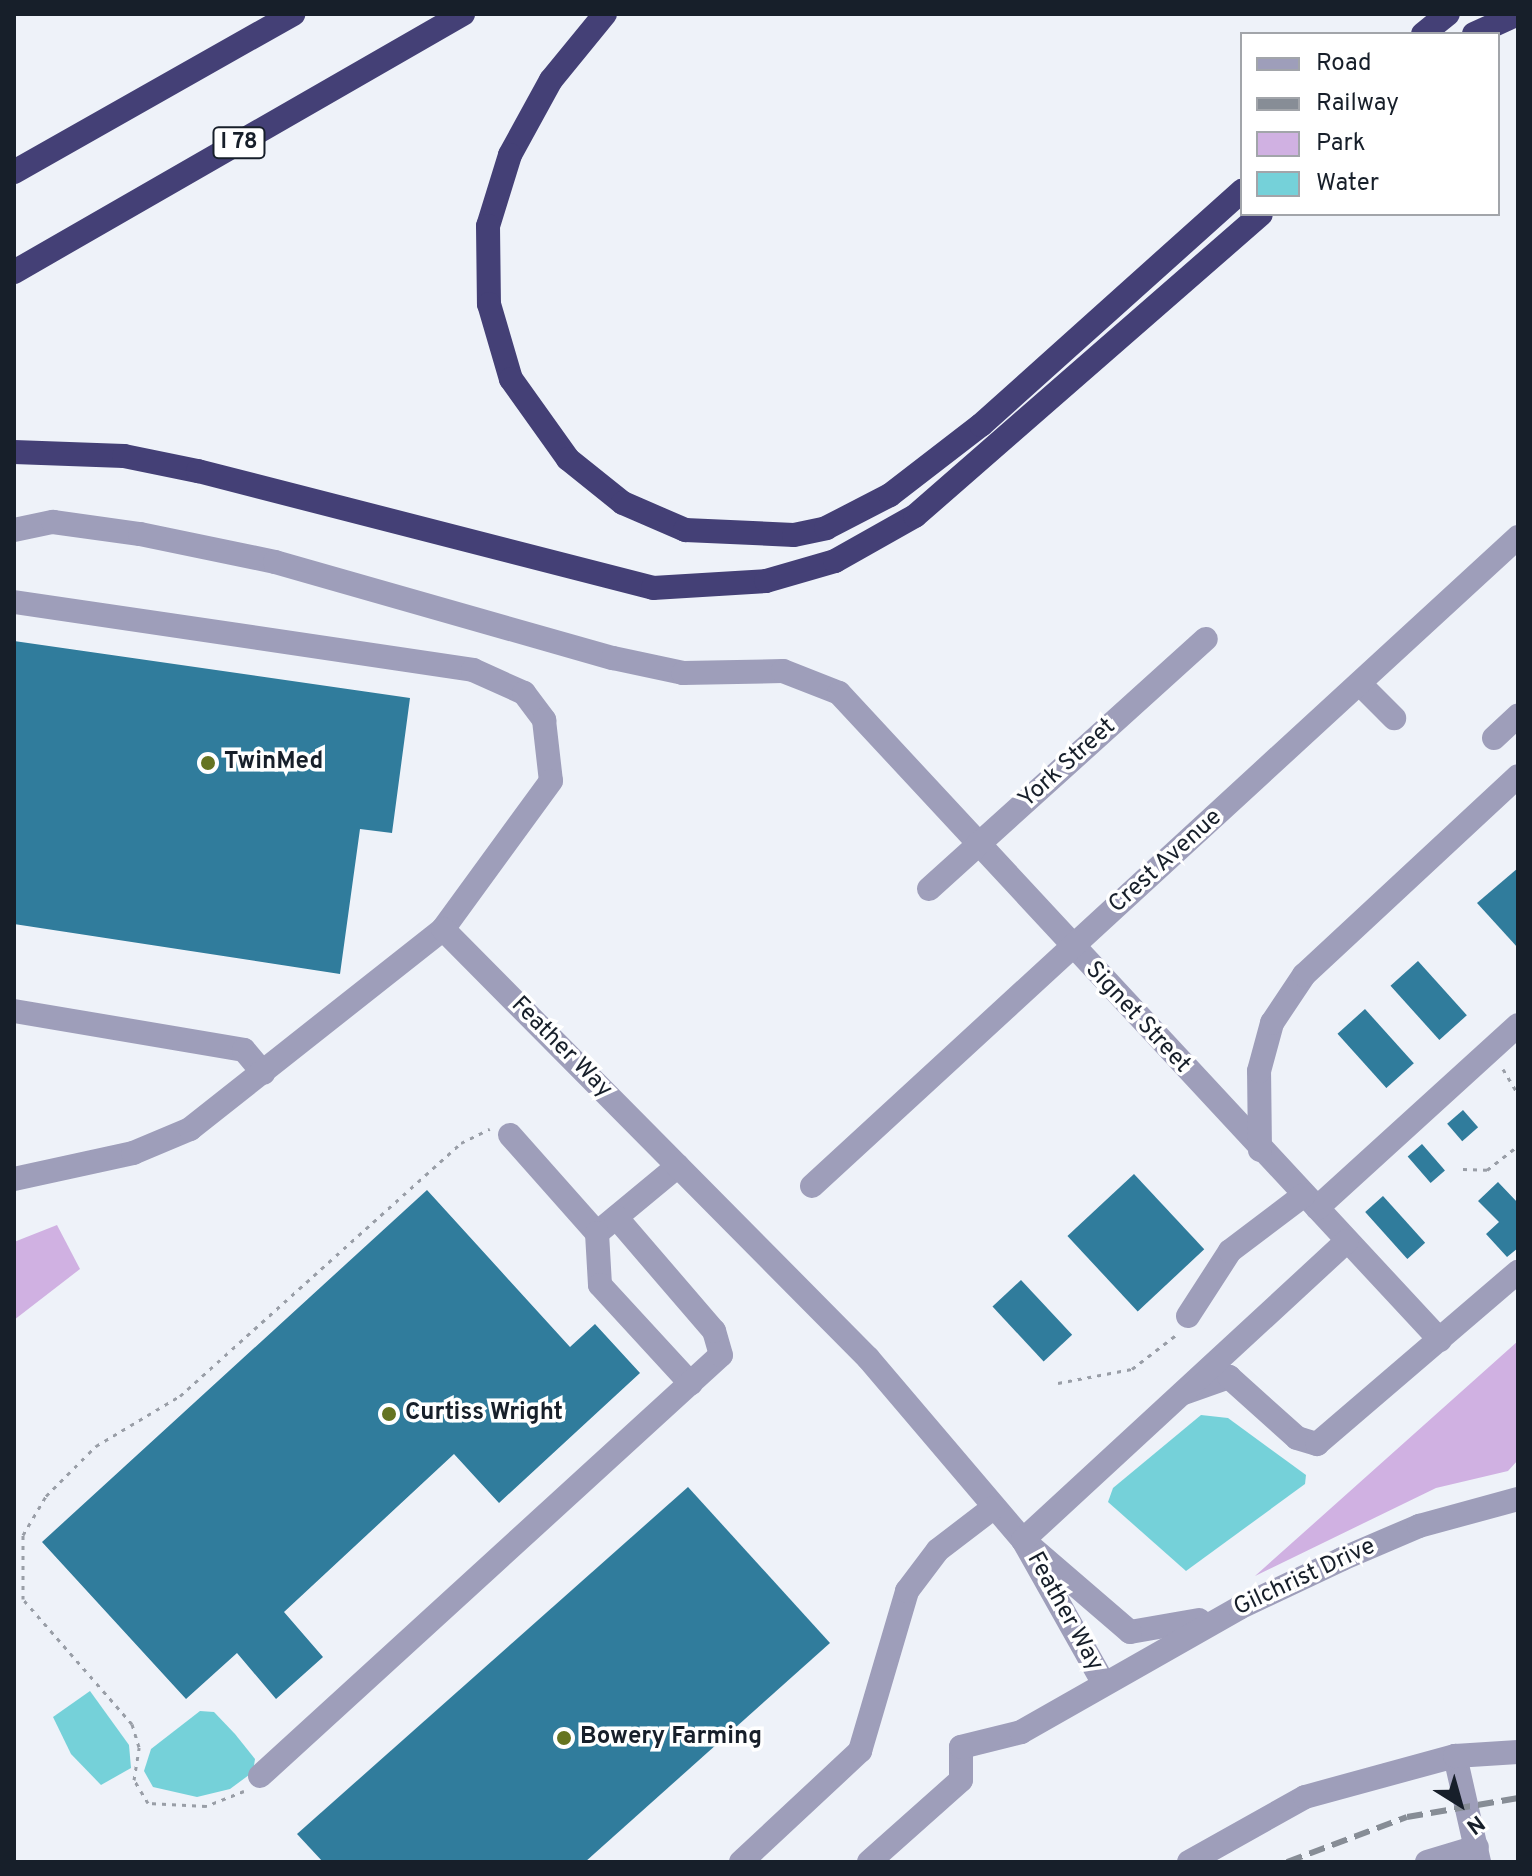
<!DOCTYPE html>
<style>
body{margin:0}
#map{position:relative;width:1532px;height:1876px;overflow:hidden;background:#eef2f9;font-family:Overpass,sans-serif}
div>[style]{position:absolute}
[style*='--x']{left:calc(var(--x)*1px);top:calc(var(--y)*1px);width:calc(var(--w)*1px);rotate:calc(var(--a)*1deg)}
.green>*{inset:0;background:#d0b1e2}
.water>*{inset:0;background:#75d1d9}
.building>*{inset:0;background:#307c9c;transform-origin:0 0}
.path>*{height:3px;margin-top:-1.5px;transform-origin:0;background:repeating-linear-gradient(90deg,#999ea7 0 4px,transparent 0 10px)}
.minor>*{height:24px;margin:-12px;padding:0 12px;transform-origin:12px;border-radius:12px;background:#9e9eba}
.highway>*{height:24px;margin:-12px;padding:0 12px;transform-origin:12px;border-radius:12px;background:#444076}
.rail>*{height:6px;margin-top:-3px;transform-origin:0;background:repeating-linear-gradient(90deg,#878d96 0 16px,transparent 0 24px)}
.dots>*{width:22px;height:22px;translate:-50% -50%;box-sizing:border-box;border:4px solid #fff;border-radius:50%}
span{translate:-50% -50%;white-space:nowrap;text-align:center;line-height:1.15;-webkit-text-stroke:7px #fff;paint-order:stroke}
.shield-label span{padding:2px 6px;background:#fff;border:2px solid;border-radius:6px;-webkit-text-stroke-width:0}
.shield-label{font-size:22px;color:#171f2a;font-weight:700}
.poi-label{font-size:24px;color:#171f2a;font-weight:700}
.left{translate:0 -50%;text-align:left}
.street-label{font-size:24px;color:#171f2a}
.frame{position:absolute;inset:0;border:16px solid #171f2a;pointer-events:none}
.legend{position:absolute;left:1240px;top:32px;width:260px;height:184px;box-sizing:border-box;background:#fff;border:2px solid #a2a5aa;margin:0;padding:10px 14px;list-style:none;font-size:24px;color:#171f2a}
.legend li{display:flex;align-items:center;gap:16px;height:40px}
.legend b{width:40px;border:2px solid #a2a5aa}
.north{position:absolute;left:1420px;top:1764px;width:80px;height:80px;-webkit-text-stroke:6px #fff;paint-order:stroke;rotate:143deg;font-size:22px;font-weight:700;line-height:32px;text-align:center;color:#171f2a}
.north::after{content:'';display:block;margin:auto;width:28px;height:36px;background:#171f2a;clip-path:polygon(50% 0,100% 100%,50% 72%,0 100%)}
</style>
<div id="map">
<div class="green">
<div style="clip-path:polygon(57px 1225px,80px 1269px,14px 1320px,14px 1242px)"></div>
<div style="clip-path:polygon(1518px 1341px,1518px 1460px,1508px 1471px,1436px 1488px,1255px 1576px)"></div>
</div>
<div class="water">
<div style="clip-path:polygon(1201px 1415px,1228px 1418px,1306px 1475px,1305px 1484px,1186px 1571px,1108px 1502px,1113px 1488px)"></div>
<div style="clip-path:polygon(90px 1691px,129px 1745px,131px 1768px,101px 1785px,71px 1754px,53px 1717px)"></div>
<div style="clip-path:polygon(200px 1711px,214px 1712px,235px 1734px,255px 1759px,253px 1772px,230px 1789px,197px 1797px,153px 1787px,144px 1771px,151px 1749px)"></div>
</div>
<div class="building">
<div style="clip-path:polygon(14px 641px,410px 698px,392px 833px,360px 829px,340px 974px,14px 924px)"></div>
<div style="clip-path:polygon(1518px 868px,1518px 948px,1477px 903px)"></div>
<div style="left:1418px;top:961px;width:73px;height:37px;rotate:48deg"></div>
<div style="left:1365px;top:1009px;width:73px;height:37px;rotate:48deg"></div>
<div style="left:1463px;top:1110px;width:23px;height:21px;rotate:49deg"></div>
<div style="left:1422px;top:1144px;width:35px;height:19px;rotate:49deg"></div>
<div style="left:1134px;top:1174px;width:103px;height:91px;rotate:47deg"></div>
<div style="clip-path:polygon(1498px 1182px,1518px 1203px,1518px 1248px,1507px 1257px,1486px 1234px,1499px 1222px,1478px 1201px)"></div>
<div style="clip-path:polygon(427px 1190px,570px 1347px,595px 1324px,640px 1373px,499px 1503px,454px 1454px,284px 1612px,323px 1657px,276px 1699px,237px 1653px,186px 1699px,42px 1542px)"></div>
<div style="left:1383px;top:1196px;width:63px;height:24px;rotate:48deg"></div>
<div style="left:1021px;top:1280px;width:75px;height:39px;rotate:47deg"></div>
<div style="clip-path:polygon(688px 1487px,830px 1643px,585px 1862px,323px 1862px,297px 1834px)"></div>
</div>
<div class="path">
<div style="--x:1503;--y:1069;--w:29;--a:59"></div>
<div style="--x:1463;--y:1169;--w:24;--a:2"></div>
<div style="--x:1487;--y:1170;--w:39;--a:-38"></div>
<div style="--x:1058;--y:1383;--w:75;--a:-10.7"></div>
<div style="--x:1132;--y:1369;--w:56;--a:-37.7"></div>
<div style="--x:244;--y:1791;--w:41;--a:158.5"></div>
<div style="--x:206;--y:1806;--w:58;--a:-177"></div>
<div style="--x:148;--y:1803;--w:27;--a:-121"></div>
<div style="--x:134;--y:1780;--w:33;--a:-81"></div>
<div style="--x:139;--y:1747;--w:24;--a:-107"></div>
<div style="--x:132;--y:1724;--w:166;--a:-131.1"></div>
<div style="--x:23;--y:1599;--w:64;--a:-90"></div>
<div style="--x:23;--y:1535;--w:45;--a:-59.5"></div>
<div style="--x:46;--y:1496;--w:71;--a:-45"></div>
<div style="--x:96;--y:1446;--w:98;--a:-30.8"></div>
<div style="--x:180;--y:1396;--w:378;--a:-42"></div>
<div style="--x:461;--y:1143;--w:32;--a:-26"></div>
</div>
<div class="minor">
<div style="--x:14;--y:530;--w:40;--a:-12"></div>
<div style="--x:53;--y:522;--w:88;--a:7.9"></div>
<div style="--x:140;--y:534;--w:138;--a:11.7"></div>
<div style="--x:275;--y:562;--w:351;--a:15.9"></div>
<div style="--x:613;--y:658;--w:72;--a:12.1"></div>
<div style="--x:683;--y:673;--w:100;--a:-1.1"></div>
<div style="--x:783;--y:671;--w:60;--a:21.4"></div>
<div style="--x:839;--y:693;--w:883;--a:47.11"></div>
<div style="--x:14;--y:602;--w:464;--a:8.4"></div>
<div style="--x:473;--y:670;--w:56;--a:24.3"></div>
<div style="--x:524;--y:693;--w:34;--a:53"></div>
<div style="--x:544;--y:720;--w:61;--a:83.5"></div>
<div style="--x:551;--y:781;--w:183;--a:126.1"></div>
<div style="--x:1361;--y:685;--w:47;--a:45"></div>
<div style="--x:1494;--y:738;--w:33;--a:-43"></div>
<div style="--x:929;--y:889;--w:373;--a:-42.1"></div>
<div style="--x:14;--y:1011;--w:233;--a:9.6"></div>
<div style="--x:244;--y:1050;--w:30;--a:50"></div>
<div style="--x:510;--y:1135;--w:131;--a:48.4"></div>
<div style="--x:597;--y:1233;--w:105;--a:-39.6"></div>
<div style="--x:1260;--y:1150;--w:79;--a:-90.7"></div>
<div style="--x:1259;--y:1071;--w:50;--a:-74.8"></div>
<div style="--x:1272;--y:1023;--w:58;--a:-56.3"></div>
<div style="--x:1304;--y:975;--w:292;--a:-42.9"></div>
<div style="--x:14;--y:1179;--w:122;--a:-12.3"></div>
<div style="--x:133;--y:1153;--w:62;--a:-22.8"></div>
<div style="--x:190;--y:1129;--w:323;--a:-38.3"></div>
<div style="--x:443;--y:929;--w:604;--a:45.27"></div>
<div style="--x:868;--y:1358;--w:239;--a:49.6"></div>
<div style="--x:1023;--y:1540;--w:165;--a:60.6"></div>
<div style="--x:812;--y:1186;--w:959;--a:-42.59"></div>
<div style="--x:1317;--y:1208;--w:272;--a:-42.3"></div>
<div style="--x:597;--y:1233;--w:52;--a:86.7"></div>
<div style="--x:600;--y:1285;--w:134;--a:47.4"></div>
<div style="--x:1188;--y:1316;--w:77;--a:-57.1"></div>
<div style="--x:1230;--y:1251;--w:93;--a:-37.1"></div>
<div style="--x:1184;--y:1393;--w:48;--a:-19.6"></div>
<div style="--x:1229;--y:1377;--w:91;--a:41.9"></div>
<div style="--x:1297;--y:1438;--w:21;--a:17"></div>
<div style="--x:1317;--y:1444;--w:265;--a:-40.6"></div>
<div style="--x:1199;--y:1620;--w:70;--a:170.1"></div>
<div style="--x:1130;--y:1632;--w:141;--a:-139.3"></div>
<div style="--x:1023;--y:1540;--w:441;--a:-42.7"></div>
<div style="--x:1455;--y:1756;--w:109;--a:77.2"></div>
<div style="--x:260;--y:1776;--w:624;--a:-42.4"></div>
<div style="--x:721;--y:1355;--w:25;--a:-106"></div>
<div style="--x:714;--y:1331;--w:150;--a:-130.7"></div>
<div style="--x:741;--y:1862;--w:163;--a:-43"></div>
<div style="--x:860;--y:1751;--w:167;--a:-73.6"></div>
<div style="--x:907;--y:1591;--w:51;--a:-52.9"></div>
<div style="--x:938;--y:1550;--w:69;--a:-37.4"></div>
<div style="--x:869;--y:1862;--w:123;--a:-41.7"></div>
<div style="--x:961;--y:1780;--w:33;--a:-90"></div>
<div style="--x:961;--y:1747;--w:62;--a:-14"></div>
<div style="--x:1021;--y:1732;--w:251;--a:-29.6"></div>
<div style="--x:1239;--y:1608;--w:114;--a:-25.4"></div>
<div style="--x:1342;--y:1559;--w:84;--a:-23.2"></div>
<div style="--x:1419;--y:1526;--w:103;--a:-15.3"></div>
<div style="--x:1189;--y:1862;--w:133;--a:-29.3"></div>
<div style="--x:1305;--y:1797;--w:156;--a:-15.3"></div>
<div style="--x:1455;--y:1756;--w:63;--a:-3.6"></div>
<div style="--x:1427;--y:1862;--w:52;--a:-16.7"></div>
</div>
<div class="highway">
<div style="--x:605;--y:14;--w:85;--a:129.3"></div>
<div style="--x:551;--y:80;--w:85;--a:118.7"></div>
<div style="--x:510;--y:155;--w:74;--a:107.2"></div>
<div style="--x:488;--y:226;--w:78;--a:89.3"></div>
<div style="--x:489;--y:304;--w:78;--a:73.7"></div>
<div style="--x:511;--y:379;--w:98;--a:54.5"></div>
<div style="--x:568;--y:459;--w:70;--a:38.7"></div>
<div style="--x:623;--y:503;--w:68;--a:23.5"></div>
<div style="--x:685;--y:530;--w:109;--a:2.6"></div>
<div style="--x:794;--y:535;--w:33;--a:-12"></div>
<div style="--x:826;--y:528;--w:72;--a:-27.3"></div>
<div style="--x:890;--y:495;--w:115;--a:-37.6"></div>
<div style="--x:981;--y:425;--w:351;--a:-41.9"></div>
<div style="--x:1423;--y:34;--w:32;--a:-39"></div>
<div style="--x:1474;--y:34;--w:48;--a:-24.4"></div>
<div style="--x:14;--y:172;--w:321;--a:-29.5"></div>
<div style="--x:14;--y:272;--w:518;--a:-29.88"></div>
<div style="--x:14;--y:452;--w:110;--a:2.1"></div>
<div style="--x:124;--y:456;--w:76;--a:11.5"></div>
<div style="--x:198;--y:471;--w:470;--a:14.4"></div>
<div style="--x:653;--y:588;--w:113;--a:-3.5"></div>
<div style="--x:766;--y:581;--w:72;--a:-16.2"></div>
<div style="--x:835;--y:561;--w:92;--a:-29.4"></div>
<div style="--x:915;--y:516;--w:459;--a:-41.1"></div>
</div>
<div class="rail">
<div style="--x:1287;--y:1862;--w:128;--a:-20.6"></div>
<div style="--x:1407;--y:1817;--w:113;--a:-9.7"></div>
</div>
<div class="dots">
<div style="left:208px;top:763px;background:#657421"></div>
<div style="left:389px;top:1414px;background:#657421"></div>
<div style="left:564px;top:1738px;background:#657421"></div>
</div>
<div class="shield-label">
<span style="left:239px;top:143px">I 78</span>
</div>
<div class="poi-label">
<span class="left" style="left:224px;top:763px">TwinMed</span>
<span class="left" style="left:405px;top:1414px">Curtiss Wright</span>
<span class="left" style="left:580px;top:1738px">Bowery Farming</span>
</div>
<div class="street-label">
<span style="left:1068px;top:764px;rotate:-42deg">York Street</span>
<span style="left:1166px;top:862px;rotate:-42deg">Crest Avenue</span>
<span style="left:1137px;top:1018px;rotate:47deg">Signet Street</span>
<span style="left:561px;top:1048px;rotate:45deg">Feather Way</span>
<span style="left:1305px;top:1578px;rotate:-25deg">Gilchrist Drive</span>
<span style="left:1064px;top:1612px;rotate:61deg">Feather Way</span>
</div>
<div class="frame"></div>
<ul class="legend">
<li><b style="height:10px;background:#9e9eba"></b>Road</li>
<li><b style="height:10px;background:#878d96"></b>Railway</li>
<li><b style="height:22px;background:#d0b1e2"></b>Park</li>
<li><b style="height:22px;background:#75d1d9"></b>Water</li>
</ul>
<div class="north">N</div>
</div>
